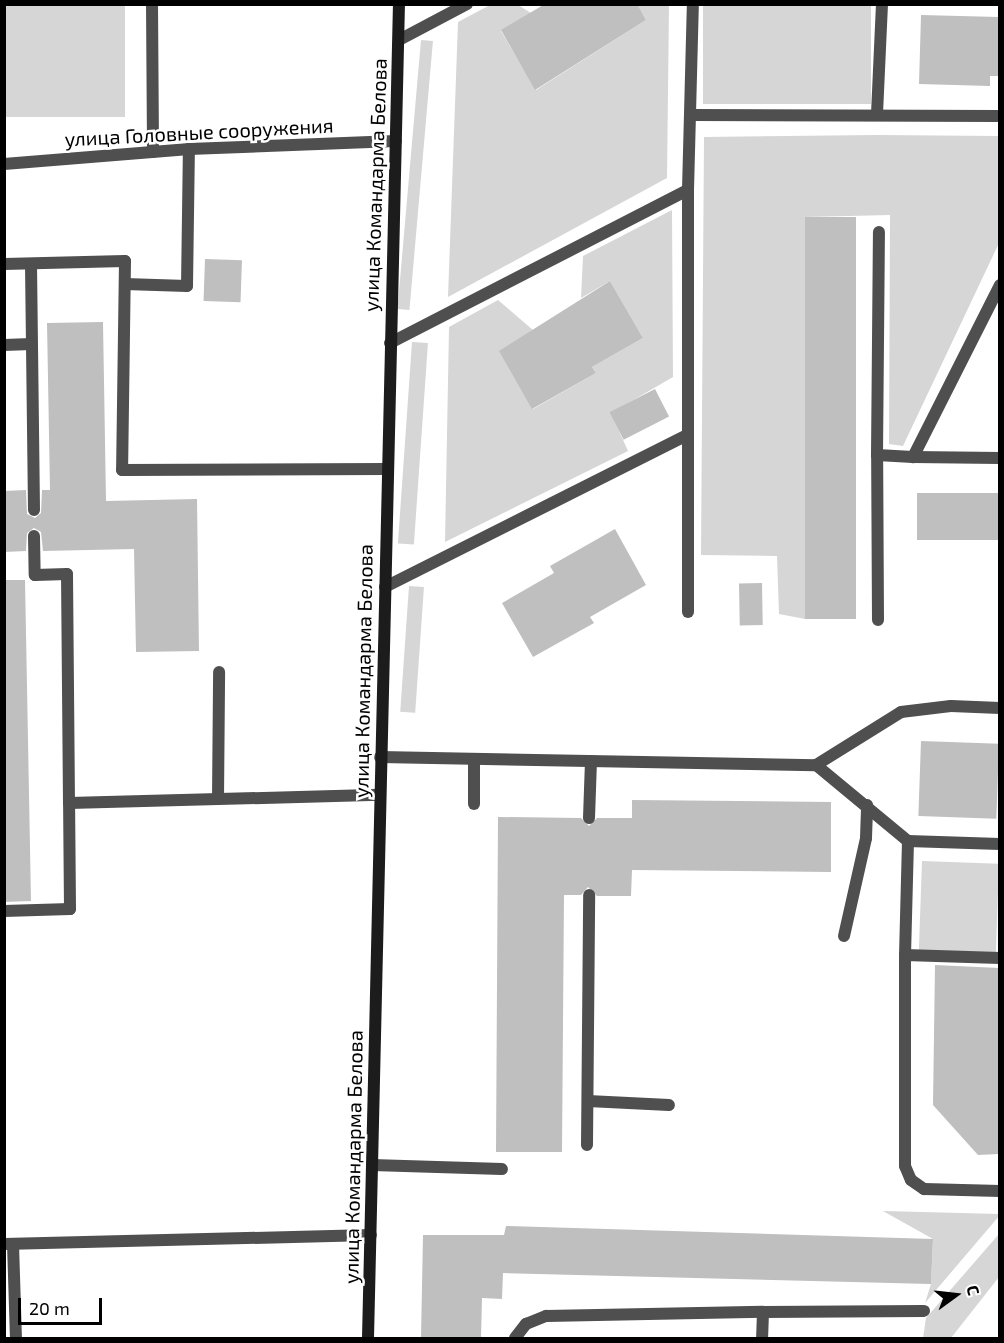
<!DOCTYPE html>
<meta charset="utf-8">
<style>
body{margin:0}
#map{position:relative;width:1004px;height:1343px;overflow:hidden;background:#fff;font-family:"Exo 2",sans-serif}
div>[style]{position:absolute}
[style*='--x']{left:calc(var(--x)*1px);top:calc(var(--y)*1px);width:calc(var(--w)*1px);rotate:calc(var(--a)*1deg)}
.green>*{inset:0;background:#d6d6d6;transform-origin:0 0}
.building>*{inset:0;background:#bfbfbf;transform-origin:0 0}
.service>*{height:12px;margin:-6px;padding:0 6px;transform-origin:6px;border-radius:6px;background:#4f4f4f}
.minor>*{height:12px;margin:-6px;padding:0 6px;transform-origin:6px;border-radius:6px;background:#4f4f4f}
.secondary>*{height:12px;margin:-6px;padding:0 6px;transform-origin:6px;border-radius:6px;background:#1c1c1c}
span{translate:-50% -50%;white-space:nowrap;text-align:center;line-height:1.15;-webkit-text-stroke:5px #fff;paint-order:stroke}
.street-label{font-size:20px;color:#000}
.frame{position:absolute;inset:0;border:6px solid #000;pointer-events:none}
.north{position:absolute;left:926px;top:1265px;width:60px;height:60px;-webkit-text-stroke:4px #fff;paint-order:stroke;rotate:75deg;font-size:16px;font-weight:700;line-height:24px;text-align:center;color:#000}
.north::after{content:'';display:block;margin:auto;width:21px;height:27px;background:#000;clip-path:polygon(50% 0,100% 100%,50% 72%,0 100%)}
.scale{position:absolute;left:18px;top:1298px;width:84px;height:27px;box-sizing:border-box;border:3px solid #000;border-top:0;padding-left:8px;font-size:18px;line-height:21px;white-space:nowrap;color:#000;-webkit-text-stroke:4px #fff;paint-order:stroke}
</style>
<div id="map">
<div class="green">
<div style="left:5px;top:4px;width:120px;height:113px"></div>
<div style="clip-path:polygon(490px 5px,518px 5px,531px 13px,501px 31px,536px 90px,646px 20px,637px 5px,669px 5px,667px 178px,448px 297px,458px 22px)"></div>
<div style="left:703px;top:5px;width:168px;height:99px"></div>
<div style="left:421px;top:40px;width:12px;height:270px;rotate:5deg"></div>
<div style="clip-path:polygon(877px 135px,999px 136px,999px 243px,903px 446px,889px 444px,890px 215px,805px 217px,805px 619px,779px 614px,777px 556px,701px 555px,704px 137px)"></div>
<div style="clip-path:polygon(672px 210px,673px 377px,611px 413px,628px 451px,445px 542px,449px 327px,498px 300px,534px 331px,500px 351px,533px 409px,596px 373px,592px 367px,643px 338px,610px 281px,581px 298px,583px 256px)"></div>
<div style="left:412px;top:342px;width:16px;height:202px;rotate:4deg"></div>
<div style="left:409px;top:586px;width:15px;height:126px;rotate:4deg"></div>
<div style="left:922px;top:861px;width:77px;height:89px;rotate:2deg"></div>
<div style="clip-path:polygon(883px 1211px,999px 1214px,1000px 1215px,925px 1303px,931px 1284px,933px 1239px)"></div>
<div style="clip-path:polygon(999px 1234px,999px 1277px,951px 1338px,923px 1338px,926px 1318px)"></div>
</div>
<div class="building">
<div style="clip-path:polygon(545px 4px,637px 4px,646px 20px,535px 90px,501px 30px)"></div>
<div style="clip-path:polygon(921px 15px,999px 17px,999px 76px,990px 76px,990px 86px,919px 84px)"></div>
<div style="left:805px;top:217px;width:51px;height:402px"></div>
<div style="left:205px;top:259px;width:37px;height:42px;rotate:2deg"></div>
<div style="clip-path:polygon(610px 281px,643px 338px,592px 367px,596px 373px,532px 409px,499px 351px)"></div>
<div style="clip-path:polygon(103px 322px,106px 501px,197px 499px,199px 651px,136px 652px,134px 549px,43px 551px,41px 532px,34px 528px,27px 533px,26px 551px,4px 552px,4px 491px,26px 490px,27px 514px,35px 518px,41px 513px,42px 490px,50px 490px,47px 323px)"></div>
<div style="left:655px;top:389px;width:31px;height:51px;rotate:63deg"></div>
<div style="left:917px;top:493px;width:82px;height:47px"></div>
<div style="clip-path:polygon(615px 529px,646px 585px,590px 617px,594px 623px,533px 657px,502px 603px,554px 573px,550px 566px)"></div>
<div style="clip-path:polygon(4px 580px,25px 580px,31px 901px,4px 902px)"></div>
<div style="left:762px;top:583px;width:42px;height:23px;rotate:89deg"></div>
<div style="left:921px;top:741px;width:78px;height:75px;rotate:2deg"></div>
<div style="clip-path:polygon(632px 800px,831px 802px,831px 872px,632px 870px,631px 896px,597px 896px,588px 887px,581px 895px,564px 895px,562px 1152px,496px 1152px,498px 817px,581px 818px,589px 826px,597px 818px,632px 818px)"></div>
<div style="clip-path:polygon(935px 965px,999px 968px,999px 1154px,978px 1155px,933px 1105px)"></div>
<div style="clip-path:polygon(506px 1226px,933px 1239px,931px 1284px,503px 1273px,502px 1299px,482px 1298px,481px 1338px,421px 1338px,423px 1235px,504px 1235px)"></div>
</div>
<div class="service">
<div style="--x:152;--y:4;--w:148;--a:89.6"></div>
<div style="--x:399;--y:40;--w:77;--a:-27.9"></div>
<div style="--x:877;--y:114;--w:110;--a:-87.4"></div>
<div style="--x:692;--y:115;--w:308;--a:0.2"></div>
<div style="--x:4;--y:264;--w:121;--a:-1.4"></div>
<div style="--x:125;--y:261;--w:209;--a:90.8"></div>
<div style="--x:122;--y:470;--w:265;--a:-0.2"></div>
<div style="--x:31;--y:264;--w:246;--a:89.3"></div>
<div style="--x:125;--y:284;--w:62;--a:1.8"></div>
<div style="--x:187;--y:286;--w:137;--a:-89.2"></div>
<div style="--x:1000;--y:285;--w:193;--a:116.8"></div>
<div style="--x:913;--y:457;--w:87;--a:0.7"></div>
<div style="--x:390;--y:343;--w:335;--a:-27.2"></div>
<div style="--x:4;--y:345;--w:27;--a:-2"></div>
<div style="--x:877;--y:455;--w:223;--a:-89.5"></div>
<div style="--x:34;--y:536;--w:39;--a:89"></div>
<div style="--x:35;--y:575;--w:32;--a:-2"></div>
<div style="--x:67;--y:574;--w:229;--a:89.5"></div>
<div style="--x:385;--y:587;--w:338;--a:-26.7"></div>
<div style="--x:688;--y:612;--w:422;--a:-90"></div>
<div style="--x:688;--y:190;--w:186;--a:-88.5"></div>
<div style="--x:878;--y:620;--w:165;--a:-90.3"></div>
<div style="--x:877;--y:455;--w:36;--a:3"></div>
<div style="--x:380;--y:757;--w:436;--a:1.1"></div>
<div style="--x:816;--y:765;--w:100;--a:-31.9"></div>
<div style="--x:901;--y:712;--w:50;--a:-6.8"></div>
<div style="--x:951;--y:706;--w:49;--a:2.3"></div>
<div style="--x:474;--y:759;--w:45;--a:90"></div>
<div style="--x:816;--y:765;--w:119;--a:39.6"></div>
<div style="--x:908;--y:841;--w:92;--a:1.9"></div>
<div style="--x:218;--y:799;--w:127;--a:-89.5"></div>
<div style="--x:589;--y:818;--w:57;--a:-88"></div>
<div style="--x:908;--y:841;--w:114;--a:91.5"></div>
<div style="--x:905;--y:955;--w:95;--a:1.8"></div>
<div style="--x:4;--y:911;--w:66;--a:-1.7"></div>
<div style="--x:70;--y:909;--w:106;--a:-90.5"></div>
<div style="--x:69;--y:803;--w:311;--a:-1.5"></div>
<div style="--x:844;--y:936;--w:100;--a:-77.3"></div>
<div style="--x:866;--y:838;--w:33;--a:-88"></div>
<div style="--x:905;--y:955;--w:211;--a:90"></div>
<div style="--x:905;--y:1166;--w:15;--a:67"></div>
<div style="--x:911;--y:1180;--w:16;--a:35"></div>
<div style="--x:924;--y:1189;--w:76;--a:1.5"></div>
<div style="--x:588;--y:1101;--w:81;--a:2.8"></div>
<div style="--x:587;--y:1145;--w:250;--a:-89.5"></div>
<div style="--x:372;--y:1165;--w:130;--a:1.8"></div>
<div style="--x:4;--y:1244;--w:367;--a:-1.4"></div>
<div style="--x:13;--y:1244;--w:94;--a:88.2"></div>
<div style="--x:763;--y:1312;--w:161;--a:-0.4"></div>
<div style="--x:515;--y:1338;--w:18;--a:-52"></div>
<div style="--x:526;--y:1324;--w:22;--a:-22"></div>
<div style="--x:546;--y:1316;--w:217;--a:-1.1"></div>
<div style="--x:763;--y:1312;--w:26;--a:92"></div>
</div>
<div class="minor">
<div style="--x:4;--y:164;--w:186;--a:-4.6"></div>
<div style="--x:189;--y:149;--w:207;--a:-2.2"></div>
</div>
<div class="secondary">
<div style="--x:368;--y:1338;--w:1334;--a:-88.67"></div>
</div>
<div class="street-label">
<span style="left:199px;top:132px;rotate:-3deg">улица Головные сооружения</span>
<span style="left:375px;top:185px;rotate:-88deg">улица Командарма Белова</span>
<span style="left:363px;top:671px;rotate:-89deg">улица Командарма Белова</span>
<span style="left:353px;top:1157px;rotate:-89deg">улица Командарма Белова</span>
</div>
<div class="frame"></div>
<div class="north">С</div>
<div class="scale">20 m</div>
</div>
